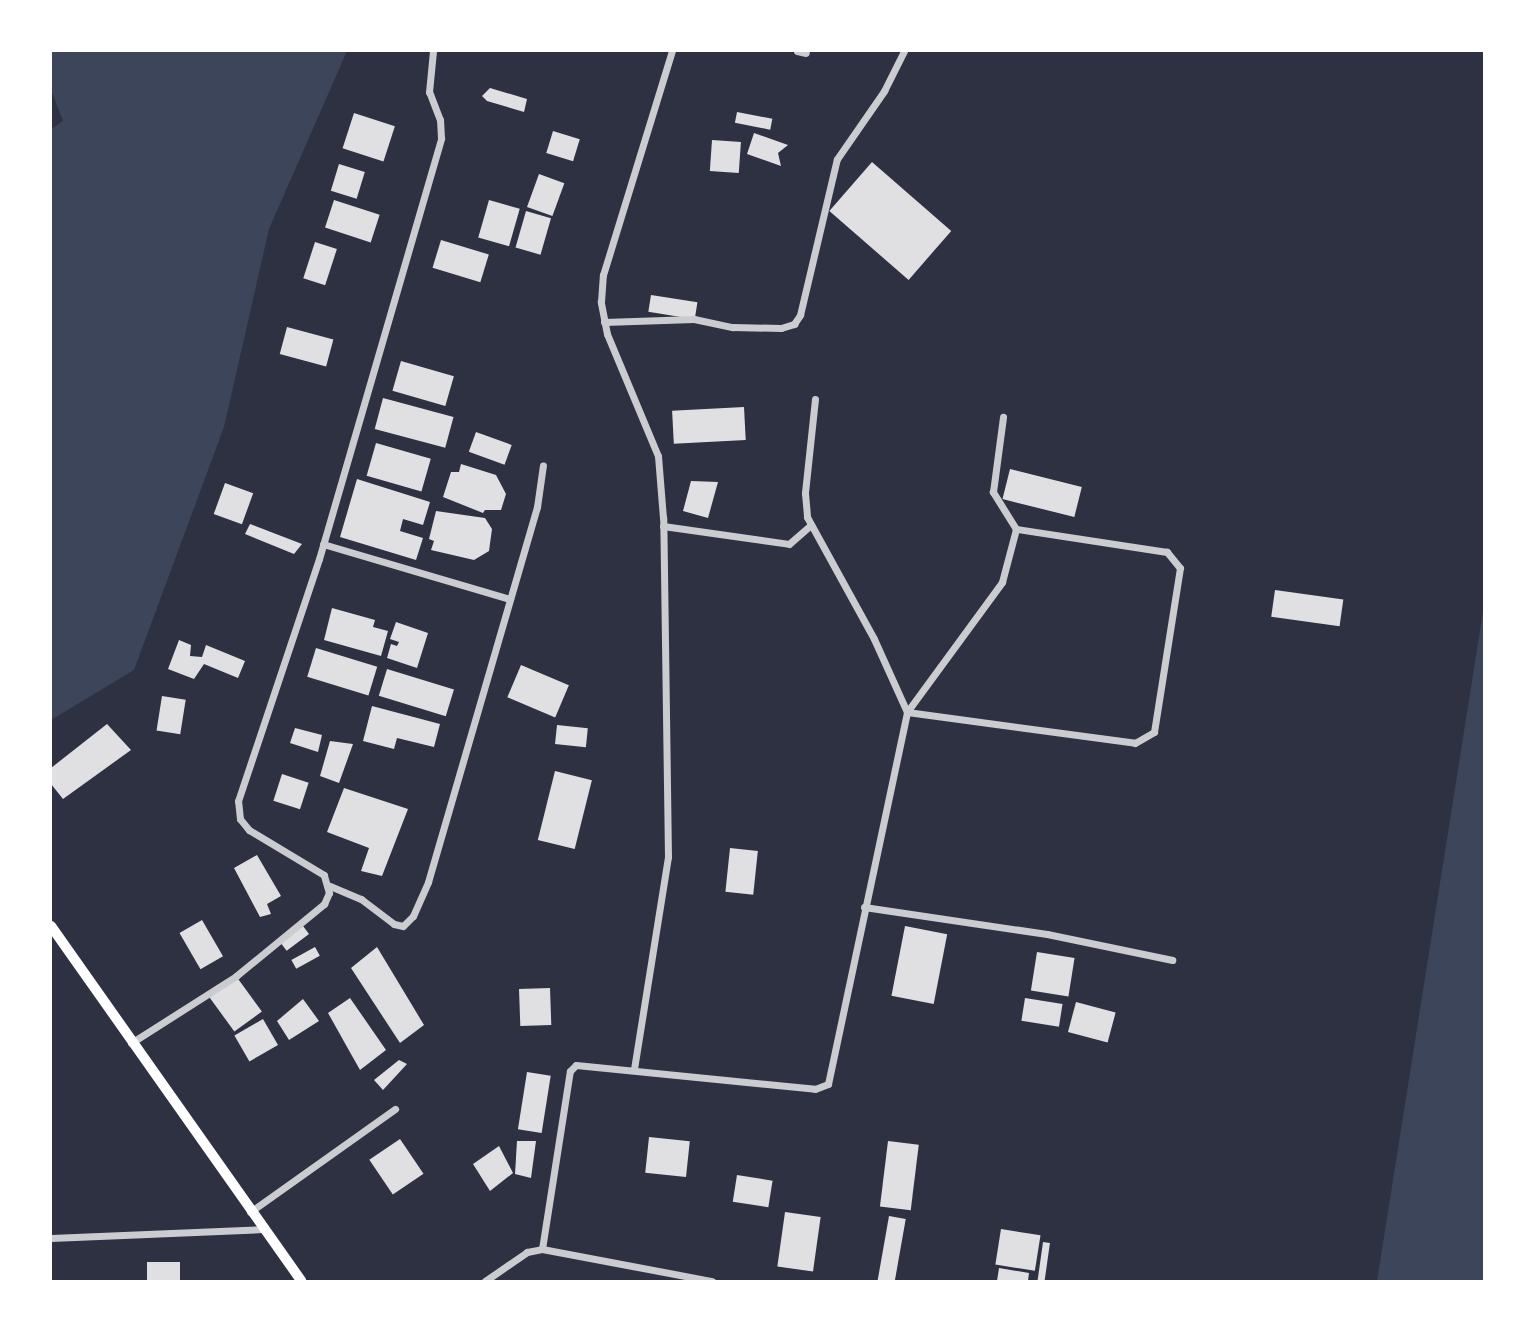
<!DOCTYPE html>
<style>
body{margin:0}
#map{position:relative;width:1535px;height:1332px;overflow:hidden;background:#2d3142;font-family:"Titillium Web",sans-serif}
div>[style]{position:absolute}
[style*='--x']{left:calc(var(--x)*1px);top:calc(var(--y)*1px);width:calc(var(--w)*1px);rotate:calc(var(--a)*1deg)}
.green>*{inset:0;background:#3c4559}
.building>*{inset:0;background:#e0e0e3;transform-origin:0 0}
.minor>*{height:7px;margin:-3.5px;padding:0 3.5px;transform-origin:3.5px;border-radius:3.5px;background:#caccd0}
.secondary>*{height:10px;margin:-5px;padding:0 5px;transform-origin:5px;border-radius:5px;background:#fff}
span{translate:-50% -50%;white-space:nowrap;text-align:center;line-height:1.15;-webkit-text-stroke:5px #fff;paint-order:stroke}
.frame{position:absolute;inset:0;border:52px solid #fff;pointer-events:none}
</style>
<div id="map">
<div class="green">
<div style="clip-path:polygon(51px 51px,347px 51px,269px 229px,224px 427px,134px 670px,51px 720px,51px 129px,63px 121px,51px 90px)"></div>
<div style="clip-path:polygon(1484px 605px,1484px 1281px,1377px 1281px)"></div>
</div>
<div class="building">
<div style="clip-path:polygon(490px 88px,527px 99px,524px 112px,487px 101px,482px 96px)"></div>
<div style="left:737px;top:112px;width:36px;height:11px;rotate:11deg"></div>
<div style="left:354px;top:113px;width:43px;height:37px;rotate:18deg"></div>
<div style="left:553px;top:131px;width:28px;height:23px;rotate:17deg"></div>
<div style="clip-path:polygon(754px 133px,788px 145px,778px 153px,781px 166px,747px 154px)"></div>
<div style="left:712px;top:140px;width:29px;height:31px;rotate:4deg"></div>
<div style="left:872px;top:162px;width:105px;height:65px;rotate:41deg"></div>
<div style="left:339px;top:164px;width:27px;height:28px;rotate:17deg"></div>
<div style="left:539px;top:174px;width:27px;height:35px;rotate:20deg"></div>
<div style="left:334px;top:200px;width:48px;height:29px;rotate:18deg"></div>
<div style="left:489px;top:200px;width:32px;height:39px;rotate:16deg"></div>
<div style="left:526px;top:211px;width:26px;height:38px;rotate:16deg"></div>
<div style="left:441px;top:240px;width:50px;height:29px;rotate:17deg"></div>
<div style="left:315px;top:242px;width:23px;height:38px;rotate:18deg"></div>
<div style="left:651px;top:295px;width:47px;height:17px;rotate:9deg"></div>
<div style="left:287px;top:327px;width:48px;height:28px;rotate:15deg"></div>
<div style="left:401px;top:361px;width:55px;height:31px;rotate:16deg"></div>
<div style="left:383px;top:398px;width:73px;height:32px;rotate:15deg"></div>
<div style="left:744px;top:407px;width:33px;height:72px;rotate:87deg"></div>
<div style="left:476px;top:432px;width:38px;height:21px;rotate:20deg"></div>
<div style="left:376px;top:443px;width:57px;height:34px;rotate:16deg"></div>
<div style="clip-path:polygon(461px 464px,496px 475px,506px 494px,501px 510px,485px 510px,483px 513px,443px 497px,451px 472px,459px 472px)"></div>
<div style="left:1010px;top:469px;width:74px;height:31px;rotate:14deg"></div>
<div style="clip-path:polygon(357px 479px,430px 502px,423px 525px,403px 519px,400px 531px,423px 538px,416px 560px,340px 537px)"></div>
<div style="clip-path:polygon(691px 481px,718px 482px,708px 518px,683px 511px)"></div>
<div style="left:225px;top:483px;width:30px;height:33px;rotate:20deg"></div>
<div style="clip-path:polygon(436px 511px,485px 518px,492px 529px,489px 551px,474px 560px,431px 550px,434px 541px,429px 539px)"></div>
<div style="clip-path:polygon(250px 524px,302px 544px,294px 554px,245px 534px)"></div>
<div style="left:1275px;top:590px;width:69px;height:27px;rotate:8deg"></div>
<div style="clip-path:polygon(332px 608px,375px 620px,373px 627px,388px 631px,381px 656px,324px 640px)"></div>
<div style="clip-path:polygon(396px 622px,428px 633px,417px 668px,387px 658px,391px 644px,397px 646px,399px 642px,390px 639px)"></div>
<div style="clip-path:polygon(179px 640px,191px 645px,190px 656px,202px 657px,206px 645px,245px 661px,238px 678px,204px 664px,194px 679px,168px 669px)"></div>
<div style="left:316px;top:648px;width:64px;height:30px;rotate:17deg"></div>
<div style="left:521px;top:665px;width:52px;height:35px;rotate:23deg"></div>
<div style="left:387px;top:669px;width:70px;height:28px;rotate:17deg"></div>
<div style="left:162px;top:696px;width:24px;height:35px;rotate:9deg"></div>
<div style="clip-path:polygon(372px 706px,440px 724px,434px 747px,397px 738px,394px 749px,363px 741px)"></div>
<div style="clip-path:polygon(107px 724px,131px 750px,63px 799px,51px 784px,51px 768px)"></div>
<div style="left:557px;top:725px;width:31px;height:19px;rotate:6deg"></div>
<div style="clip-path:polygon(295px 728px,322px 735px,318px 752px,290px 743px)"></div>
<div style="clip-path:polygon(330px 741px,353px 744px,339px 783px,320px 776px)"></div>
<div style="left:555px;top:771px;width:38px;height:71px;rotate:14deg"></div>
<div style="left:282px;top:774px;width:28px;height:28px;rotate:18deg"></div>
<div style="clip-path:polygon(344px 788px,408px 809px,382px 876px,361px 871px,369px 848px,327px 832px)"></div>
<div style="left:730px;top:848px;width:28px;height:44px;rotate:6deg"></div>
<div style="clip-path:polygon(257px 855px,281px 896px,267px 904px,271px 914px,260px 917px,234px 868px)"></div>
<div style="left:202px;top:920px;width:42px;height:26px;rotate:60deg"></div>
<div style="left:303px;top:926px;width:10px;height:28px;rotate:53deg"></div>
<div style="left:905px;top:926px;width:43px;height:71px;rotate:11deg"></div>
<div style="left:315px;top:947px;width:10px;height:27px;rotate:61deg"></div>
<div style="clip-path:polygon(377px 947px,424px 1025px,400px 1043px,351px 968px)"></div>
<div style="left:1037px;top:952px;width:38px;height:39px;rotate:9deg"></div>
<div style="left:236px;top:976px;width:44px;height:34px;rotate:54deg"></div>
<div style="left:550px;top:988px;width:37px;height:31px;rotate:88deg"></div>
<div style="clip-path:polygon(350px 998px,386px 1050px,360px 1070px,328px 1013px)"></div>
<div style="left:1025px;top:998px;width:38px;height:23px;rotate:9deg"></div>
<div style="clip-path:polygon(303px 999px,319px 1021px,289px 1040px,277px 1021px)"></div>
<div style="left:1076px;top:1002px;width:41px;height:31px;rotate:15deg"></div>
<div style="left:263px;top:1019px;width:30px;height:33px;rotate:60deg"></div>
<div style="clip-path:polygon(399px 1060px,407px 1064px,383px 1090px,374px 1080px)"></div>
<div style="left:527px;top:1072px;width:24px;height:58px;rotate:9deg"></div>
<div style="left:649px;top:1137px;width:41px;height:36px;rotate:6deg"></div>
<div style="left:400px;top:1139px;width:42px;height:37px;rotate:56deg"></div>
<div style="clip-path:polygon(517px 1141px,536px 1141px,531px 1178px,515px 1174px)"></div>
<div style="left:888px;top:1141px;width:31px;height:66px;rotate:7deg"></div>
<div style="clip-path:polygon(499px 1146px,513px 1173px,490px 1191px,473px 1164px)"></div>
<div style="left:737px;top:1175px;width:36px;height:27px;rotate:9deg"></div>
<div style="left:785px;top:1212px;width:36px;height:55px;rotate:8deg"></div>
<div style="left:889px;top:1216px;width:17px;height:66px;rotate:10deg"></div>
<div style="left:1001px;top:1229px;width:40px;height:36px;rotate:9deg"></div>
<div style="left:1043px;top:1242px;width:7px;height:39px;rotate:8deg"></div>
<div style="left:147px;top:1262px;width:33px;height:19px"></div>
<div style="clip-path:polygon(999px 1268px,1029px 1273px,1028px 1281px,997px 1281px)"></div>
</div>
<div class="minor">
<div style="--x:797;--y:51;--w:9;--a:13"></div>
<div style="--x:604;--y:322;--w:90;--a:-1.9"></div>
<div style="--x:694;--y:319;--w:40;--a:12"></div>
<div style="--x:733;--y:327;--w:48;--a:1.2"></div>
<div style="--x:781;--y:328;--w:14;--a:-17"></div>
<div style="--x:794;--y:324;--w:11;--a:-56"></div>
<div style="--x:800;--y:315;--w:160;--a:-76.7"></div>
<div style="--x:837;--y:159;--w:83;--a:-55.3"></div>
<div style="--x:884;--y:91;--w:45;--a:-63.4"></div>
<div style="--x:815;--y:399;--w:95;--a:96.1"></div>
<div style="--x:805;--y:493;--w:24;--a:85"></div>
<div style="--x:807;--y:517;--w:139;--a:61.2"></div>
<div style="--x:874;--y:639;--w:80;--a:65.7"></div>
<div style="--x:663;--y:526;--w:127;--a:8.1"></div>
<div style="--x:789;--y:544;--w:29;--a:-41"></div>
<div style="--x:323;--y:544;--w:195;--a:16.4"></div>
<div style="--x:907;--y:712;--w:230;--a:7.7"></div>
<div style="--x:1135;--y:743;--w:22;--a:-30"></div>
<div style="--x:1154;--y:732;--w:166;--a:-81"></div>
<div style="--x:1180;--y:568;--w:21;--a:-129"></div>
<div style="--x:1167;--y:552;--w:153;--a:-171.3"></div>
<div style="--x:1016;--y:529;--w:44;--a:-121.9"></div>
<div style="--x:993;--y:492;--w:76;--a:-82.4"></div>
<div style="--x:330;--y:886;--w:34;--a:23"></div>
<div style="--x:361;--y:899;--w:41;--a:37.1"></div>
<div style="--x:394;--y:924;--w:9;--a:13"></div>
<div style="--x:403;--y:926;--w:14;--a:-45"></div>
<div style="--x:413;--y:916;--w:37;--a:-66"></div>
<div style="--x:428;--y:882;--w:391;--a:-73.8"></div>
<div style="--x:537;--y:507;--w:42;--a:-81.9"></div>
<div style="--x:864;--y:907;--w:185;--a:8.4"></div>
<div style="--x:1047;--y:934;--w:128;--a:11.7"></div>
<div style="--x:131;--y:1043;--w:125;--a:-32.5"></div>
<div style="--x:236;--y:976;--w:114;--a:-39.3"></div>
<div style="--x:324;--y:904;--w:12;--a:-66"></div>
<div style="--x:329;--y:893;--w:19;--a:-106"></div>
<div style="--x:324;--y:875;--w:87;--a:-149"></div>
<div style="--x:249;--y:830;--w:14;--a:-129"></div>
<div style="--x:240;--y:819;--w:18;--a:-96"></div>
<div style="--x:238;--y:801;--w:255;--a:-71.5"></div>
<div style="--x:319;--y:559;--w:438;--a:-73.8"></div>
<div style="--x:441;--y:138;--w:18;--a:-93"></div>
<div style="--x:440;--y:120;--w:30;--a:-111"></div>
<div style="--x:429;--y:92;--w:41;--a:-84.4"></div>
<div style="--x:634;--y:1069;--w:215;--a:-80.9"></div>
<div style="--x:668;--y:857;--w:339;--a:-90.8"></div>
<div style="--x:663;--y:518;--w:62;--a:-94.6"></div>
<div style="--x:658;--y:456;--w:132;--a:-112.7"></div>
<div style="--x:607;--y:334;--w:33;--a:-101"></div>
<div style="--x:601;--y:302;--w:27;--a:-86"></div>
<div style="--x:603;--y:275;--w:234;--a:-72.9"></div>
<div style="--x:250;--y:1212;--w:178;--a:-35.4"></div>
<div style="--x:51;--y:1238;--w:212;--a:-2.4"></div>
<div style="--x:542;--y:1249;--w:180;--a:-81.1"></div>
<div style="--x:570;--y:1071;--w:8;--a:-45"></div>
<div style="--x:576;--y:1065;--w:240;--a:5.7"></div>
<div style="--x:815;--y:1089;--w:14;--a:-21"></div>
<div style="--x:828;--y:1084;--w:380;--a:-78"></div>
<div style="--x:907;--y:712;--w:161;--a:-53.8"></div>
<div style="--x:1002;--y:582;--w:55;--a:-75.2"></div>
<div style="--x:485;--y:1281;--w:51;--a:-34.6"></div>
<div style="--x:527;--y:1252;--w:15;--a:-11"></div>
<div style="--x:542;--y:1249;--w:173;--a:10.7"></div>
</div>
<div class="secondary">
<div style="--x:51;--y:926;--w:434;--a:54.8"></div>
</div>
<div class="frame"></div>
</div>
